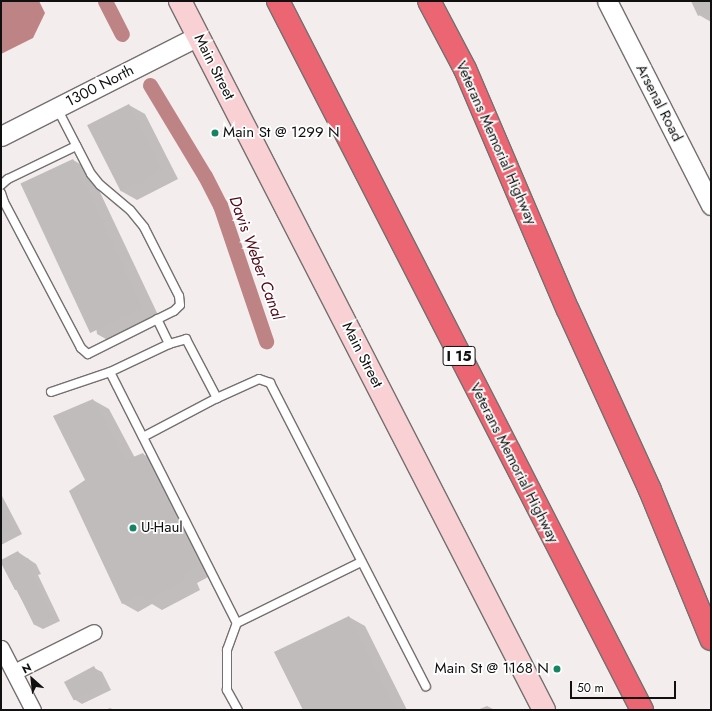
<!DOCTYPE html>
<style>
body{margin:0}
#map{position:relative;width:712px;height:711px;overflow:hidden;background:#f3eded;font-family:Jost,sans-serif}
div>[style]{position:absolute}
[style*='--x']{left:calc(var(--x)*1px);top:calc(var(--y)*1px);width:calc(var(--w)*1px);rotate:calc(var(--a)*1deg)}
.water>*{inset:0;background:#be8385}
.shadow>*{inset:0;background:#0003}
.canal>*{height:15px;margin:-7.5px;padding:0 7.5px;transform-origin:7.5px;border-radius:7.5px;background:#be8385}
.building>*{inset:0;background:#c1bcbc;transform-origin:0 0}
.roads{filter:drop-shadow(1px 0 #757070) drop-shadow(-1px 0 #757070) drop-shadow(0 1px #757070) drop-shadow(0 -1px #757070)}
.service>*{height:8px;margin:-4px;padding:0 4px;transform-origin:4px;border-radius:4px;background:#fff}
.minor>*{height:15px;margin:-7.5px;padding:0 7.5px;transform-origin:7.5px;border-radius:7.5px;background:#fff}
.tertiary>*{height:19px;margin:-9.5px;padding:0 9.5px;transform-origin:9.5px;border-radius:9.5px;background:#fff}
.secondary>*{height:22px;margin:-11px;padding:0 11px;transform-origin:11px;border-radius:11px;background:#f9d1d5}
.motorway>*{height:22px;margin:-11px;padding:0 11px;transform-origin:11px;border-radius:11px;background:#eb6672}
.dots>*{width:11px;height:11px;translate:-50% -50%;box-sizing:border-box;border:2px solid #fff;border-radius:50%}
span{translate:-50% -50%;white-space:nowrap;text-align:center;line-height:1.15;-webkit-text-stroke:3.5px #fff;paint-order:stroke}
.shield-label span{padding:1px 3px;background:#fff;border:1px solid;border-radius:3px;-webkit-text-stroke-width:0}
.shield-label{font-size:14px;color:#111010;font-weight:700}
.street-label{font-size:15px;color:#111010}
.poi-label{font-size:15px;color:#111010}
.left{translate:0 -50%;text-align:left}
.right{translate:-100% -50%;text-align:right}
.water-label{font-size:16px;color:#510817;font-style:italic}
.frame{position:absolute;inset:0;border:2px solid #111010;pointer-events:none}
.north{position:absolute;left:12px;top:659px;width:40px;height:40px;-webkit-text-stroke:3px #fff;paint-order:stroke;rotate:333deg;font-size:11px;font-weight:700;line-height:16px;text-align:center;color:#111010}
.north::after{content:'';display:block;margin:auto;width:14px;height:18px;background:#111010;clip-path:polygon(50% 0,100% 100%,50% 72%,0 100%)}
.scale{position:absolute;left:570px;top:681px;width:106px;height:18px;box-sizing:border-box;border:2px solid #111010;border-top:0;padding-left:5px;font-size:12px;line-height:14px;white-space:nowrap;color:#111010;-webkit-text-stroke:3px #fff;paint-order:stroke}
</style>
<div id="map">
<div class="water">
<div style="clip-path:polygon(1px 1px,39px 1px,45px 13px,33px 38px,1px 54px)"></div>
</div>
<div class="shadow">
<div style="clip-path:polygon(692px 1px,711px 1px,711px 22px,699px 15px)"></div>
<div style="clip-path:polygon(129px 105px,145px 114px,178px 179px,137px 200px,121px 191px)"></div>
<div style="clip-path:polygon(73px 160px,89px 169px,159px 317px,113px 343px,97px 334px)"></div>
<div style="clip-path:polygon(93px 400px,109px 409px,135px 458px,143px 454px,159px 463px,214px 574px,197px 583px,200px 590px,162px 610px,152px 604px,138px 612px,122px 603px,86px 481px)"></div>
<div style="clip-path:polygon(1px 494px,22px 534px,1px 545px)"></div>
<div style="clip-path:polygon(18px 552px,36px 564px,41px 574px,38px 575px,60px 621px,43px 629px,35px 625px,1px 561px)"></div>
<div style="clip-path:polygon(349px 617px,365px 626px,407px 710px,304px 710px)"></div>
<div style="clip-path:polygon(94px 668px,102px 672px,111px 690px,82px 704px,74px 699px)"></div>
<div style="clip-path:polygon(487px 706px,495px 710px,477px 710px)"></div>
<div style="clip-path:polygon(110px 708px,114px 710px,105px 710px)"></div>
</div>
<div class="canal">
<div style="--x:105;--y:1;--w:37;--a:63"></div>
<div style="--x:150;--y:85;--w:106;--a:58.9"></div>
<div style="--x:205;--y:176;--w:33;--a:63"></div>
<div style="--x:220;--y:205;--w:144;--a:71.3"></div>
</div>
<div class="building">
<div style="clip-path:polygon(691px 1px,711px 1px,711px 10px,698px 16px)"></div>
<div style="left:129px;top:104px;width:74px;height:47px;rotate:63deg"></div>
<div style="left:73px;top:159px;width:165px;height:58px;rotate:65deg"></div>
<div style="clip-path:polygon(93px 399px,126px 460px,143px 453px,199px 565px,182px 574px,185px 581px,146px 601px,141px 593px,122px 604px,69px 491px,85px 480px,53px 416px)"></div>
<div style="clip-path:polygon(1px 504px,14px 529px,1px 536px)"></div>
<div style="clip-path:polygon(18px 551px,23px 561px,28px 558px,34px 569px,31px 571px,53px 617px,34px 625px,17px 590px,15px 590px,1px 563px,1px 560px)"></div>
<div style="clip-path:polygon(349px 616px,397px 710px,303px 710px,274px 652px)"></div>
<div style="left:94px;top:666px;width:21px;height:34px;rotate:62deg"></div>
</div>
<div class="roads">
<div class="service">
<div style="--x:1;--y:185;--w:9;--a:-41"></div>
<div style="--x:8;--y:179;--w:76;--a:-25.9"></div>
<div style="--x:1;--y:193;--w:9;--a:72"></div>
<div style="--x:4;--y:202;--w:165;--a:62.2"></div>
<div style="--x:81;--y:348;--w:9;--a:41"></div>
<div style="--x:88;--y:354;--w:96;--a:-26.6"></div>
<div style="--x:174;--y:311;--w:8;--a:-45"></div>
<div style="--x:180;--y:305;--w:9;--a:-96"></div>
<div style="--x:179;--y:296;--w:77;--a:-116.9"></div>
<div style="--x:144;--y:227;--w:22;--a:-129"></div>
<div style="--x:130;--y:210;--w:39;--a:-140"></div>
<div style="--x:100;--y:185;--w:14;--a:-129"></div>
<div style="--x:91;--y:174;--w:74;--a:-117.3"></div>
<div style="--x:157;--y:319;--w:28;--a:64"></div>
<div style="--x:110;--y:372;--w:281;--a:63.2"></div>
<div style="--x:51;--y:392;--w:62;--a:-18.7"></div>
<div style="--x:110;--y:372;--w:65;--a:-25.4"></div>
<div style="--x:169;--y:344;--w:18;--a:-16"></div>
<div style="--x:186;--y:339;--w:67;--a:62.3"></div>
<div style="--x:217;--y:398;--w:46;--a:-24.3"></div>
<div style="--x:259;--y:379;--w:12;--a:20"></div>
<div style="--x:270;--y:383;--w:341;--a:62.8"></div>
<div style="--x:143;--y:437;--w:84;--a:-27.8"></div>
<div style="--x:238;--y:710;--w:23;--a:-119"></div>
<div style="--x:227;--y:690;--w:40;--a:-90"></div>
<div style="--x:227;--y:650;--w:29;--a:-70"></div>
<div style="--x:237;--y:623;--w:138;--a:-26.2"></div>
</div>
<div class="minor">
<div style="--x:1;--y:648;--w:70;--a:62.7"></div>
<div style="--x:14;--y:672;--w:89;--a:-26.6"></div>
</div>
<div class="tertiary">
<div style="--x:607;--y:1;--w:229;--a:63"></div>
<div style="--x:1;--y:136;--w:221;--a:-26.9"></div>
</div>
<div class="secondary">
<div style="--x:180;--y:1;--w:797;--a:62.82"></div>
</div>
<div class="motorway">
<div style="--x:278;--y:1;--w:797;--a:62.82"></div>
<div style="--x:429;--y:1;--w:77;--a:62.1"></div>
<div style="--x:465;--y:69;--w:262;--a:66.9"></div>
<div style="--x:568;--y:310;--w:198;--a:65.5"></div>
<div style="--x:650;--y:490;--w:161;--a:67.7"></div>
</div>
</div>
<div class="dots">
<div style="left:215px;top:133px;background:#138564"></div>
<div style="left:133px;top:528px;background:#138564"></div>
<div style="left:557px;top:669px;background:#138564"></div>
</div>
<div class="shield-label">
<span style="left:459px;top:356px">I 15</span>
</div>
<div class="street-label">
<span style="left:214px;top:67px;rotate:63deg">Main Street</span>
<span style="left:100px;top:86px;rotate:-27deg">1300 North</span>
<span style="left:659px;top:103px;rotate:63deg">Arsenal Road</span>
<span style="left:496px;top:143px;rotate:66deg">Veterans Memorial Highway</span>
<span style="left:362px;top:355px;rotate:63deg">Main Street</span>
<span style="left:514px;top:463px;rotate:63deg">Veterans Memorial Highway</span>
</div>
<div class="poi-label">
<span class="left" style="left:223px;top:133px">Main St @ 1299 N</span>
<span class="left" style="left:141px;top:528px">U-Haul</span>
<span class="right" style="left:549px;top:669px">Main St @ 1168 N</span>
</div>
<div class="water-label">
<span style="left:256px;top:258px;rotate:70deg">Davis Weber Canal</span>
</div>
<div class="frame"></div>
<div class="north">N</div>
<div class="scale">50 m</div>
</div>
